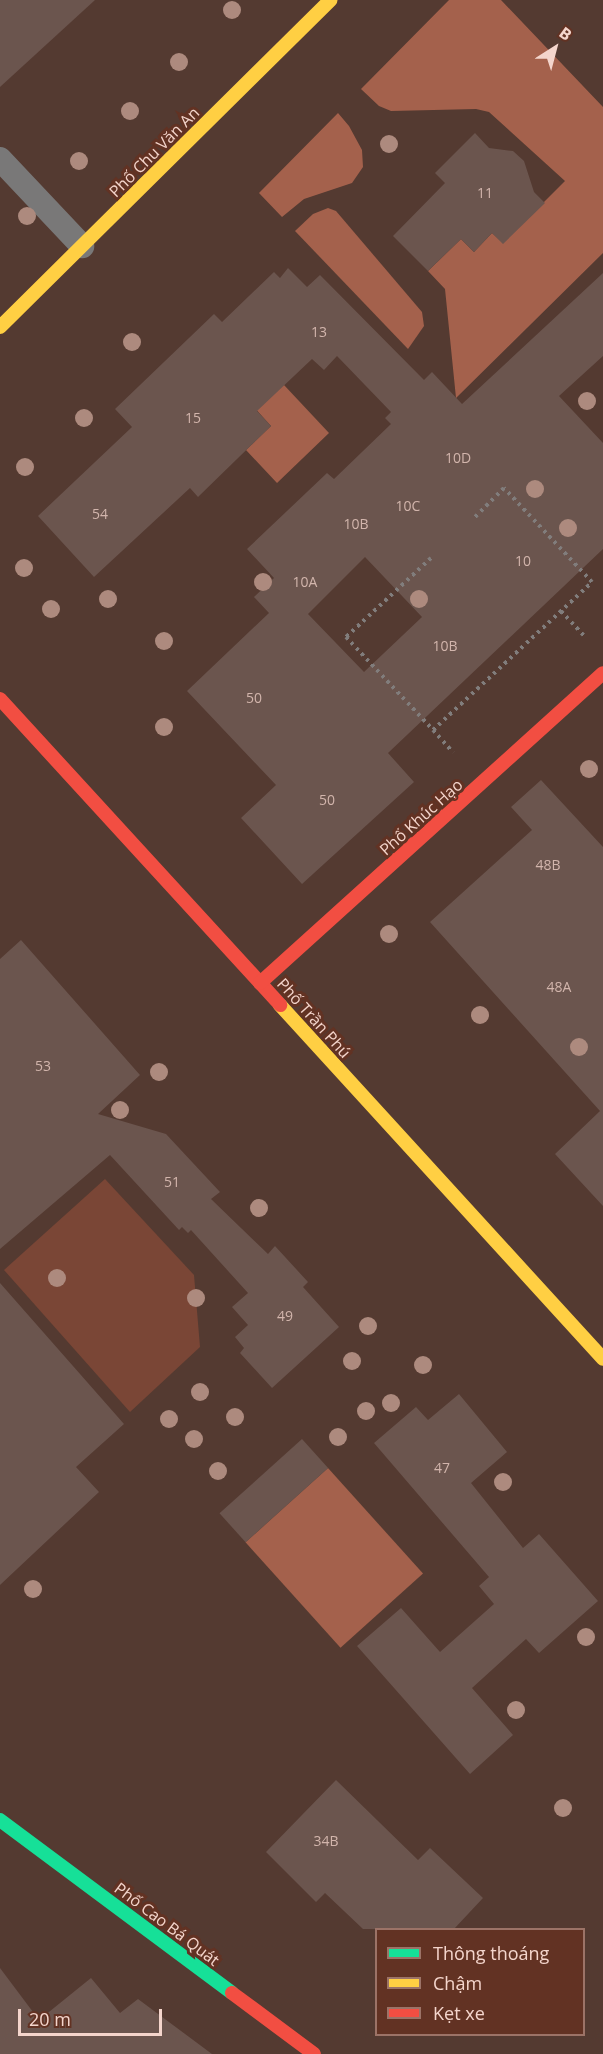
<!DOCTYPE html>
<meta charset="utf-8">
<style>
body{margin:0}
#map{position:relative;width:603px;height:2054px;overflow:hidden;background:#543a31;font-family:"Open Sans",sans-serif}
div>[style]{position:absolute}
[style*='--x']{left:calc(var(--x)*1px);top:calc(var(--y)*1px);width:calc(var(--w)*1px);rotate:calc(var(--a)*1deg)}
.green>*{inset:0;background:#7a4636}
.forest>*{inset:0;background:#a4614c;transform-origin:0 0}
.building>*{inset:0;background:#6b554e;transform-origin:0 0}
.path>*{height:4px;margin-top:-2px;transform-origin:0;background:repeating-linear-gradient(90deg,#817d7c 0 3px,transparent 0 7.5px)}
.lane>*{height:24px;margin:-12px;padding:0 12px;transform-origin:12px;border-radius:12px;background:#797878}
.fast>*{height:14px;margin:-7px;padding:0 7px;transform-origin:7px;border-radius:7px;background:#16e098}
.slow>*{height:14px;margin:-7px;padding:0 7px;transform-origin:7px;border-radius:7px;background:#ffcf43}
.jam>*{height:14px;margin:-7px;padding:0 7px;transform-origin:7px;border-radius:7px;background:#f24e42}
.trees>*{width:18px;height:18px;margin:-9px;border-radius:50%;background:#ad8a7e}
span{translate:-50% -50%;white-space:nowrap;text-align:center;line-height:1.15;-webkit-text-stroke:6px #623223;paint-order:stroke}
.number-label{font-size:14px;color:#d2b5ac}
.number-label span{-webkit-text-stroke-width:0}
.street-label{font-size:16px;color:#f4d5cc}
.legend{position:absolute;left:375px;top:1928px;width:210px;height:108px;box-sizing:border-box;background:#623223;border:2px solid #9c7367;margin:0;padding:8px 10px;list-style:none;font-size:18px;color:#f4d5cc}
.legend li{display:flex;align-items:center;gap:12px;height:30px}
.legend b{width:30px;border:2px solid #9c7367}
.north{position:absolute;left:525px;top:18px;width:60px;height:60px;-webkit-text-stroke:4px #623223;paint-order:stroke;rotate:36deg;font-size:16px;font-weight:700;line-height:24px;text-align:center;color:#f4d5cc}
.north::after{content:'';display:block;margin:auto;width:21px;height:27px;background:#f4d5cc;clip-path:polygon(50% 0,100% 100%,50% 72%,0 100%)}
.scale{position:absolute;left:18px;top:2009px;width:144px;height:27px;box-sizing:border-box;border:3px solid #f4d5cc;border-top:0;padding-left:8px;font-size:18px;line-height:21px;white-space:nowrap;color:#f4d5cc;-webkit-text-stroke:4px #623223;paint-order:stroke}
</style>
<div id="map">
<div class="green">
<div style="clip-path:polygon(105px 1179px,194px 1275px,200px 1347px,130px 1412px,4px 1270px)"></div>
</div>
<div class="forest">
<div style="clip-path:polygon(449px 0,501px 0,603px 107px,603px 253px,456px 398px,445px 289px,428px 271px,461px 239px,474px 252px,492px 233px,503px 243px,565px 181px,489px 112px,476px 109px,391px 111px,379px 106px,361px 89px)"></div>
<div style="clip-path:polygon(338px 113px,349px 126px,362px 150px,363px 167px,352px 183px,304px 199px,282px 217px,259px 193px)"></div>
<div style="clip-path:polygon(328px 208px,336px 211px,422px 312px,424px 326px,408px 349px,295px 231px,313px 214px)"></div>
<div style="clip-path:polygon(269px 369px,329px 433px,277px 483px,246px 450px,271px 426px,243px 395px)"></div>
<div style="left:328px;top:1468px;width:142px;height:111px;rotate:48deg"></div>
</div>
<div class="building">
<div style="clip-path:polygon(0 0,95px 0,0 87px)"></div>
<div style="clip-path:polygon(475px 133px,489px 148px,513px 151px,524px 161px,534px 192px,545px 203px,503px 244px,492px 233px,474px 252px,461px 239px,428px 271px,393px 236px,445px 183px,435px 173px)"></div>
<div style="clip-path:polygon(evenodd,288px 268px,307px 287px,320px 275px,424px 380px,432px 372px,462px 404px,603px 273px,603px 356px,559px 396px,603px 443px,603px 549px,388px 753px,414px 782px,302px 884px,241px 818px,276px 785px,187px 691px,269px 613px,254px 597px,274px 578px,247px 549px,327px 473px,334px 479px,391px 424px,385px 418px,391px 412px,337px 356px,324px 370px,312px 359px,257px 411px,271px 426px,198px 497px,190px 488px,94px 577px,38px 516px,132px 427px,115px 409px,214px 314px,222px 322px,274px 272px,280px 278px,288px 268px,365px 557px,422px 617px,364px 672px,308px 614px,365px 557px)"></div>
<div style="clip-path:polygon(541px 780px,603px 847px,603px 1206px,555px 1154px,600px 1111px,430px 922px,532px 830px,511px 807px)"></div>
<div style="clip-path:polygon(21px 940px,140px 1075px,98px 1114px,166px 1134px,220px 1192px,211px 1199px,268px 1254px,275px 1246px,308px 1282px,303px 1287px,339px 1327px,272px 1388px,240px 1353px,244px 1348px,235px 1337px,248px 1325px,232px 1307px,248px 1293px,191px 1230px,188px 1233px,182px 1227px,179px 1230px,110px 1155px,0 1249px,0 959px)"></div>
<div style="clip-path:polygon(0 1283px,124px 1424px,76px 1467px,99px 1492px,0 1585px)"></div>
<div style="clip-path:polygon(459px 1394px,507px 1452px,471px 1483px,523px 1548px,539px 1534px,598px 1601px,539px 1653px,526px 1639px,472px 1688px,513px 1735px,470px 1774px,357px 1646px,401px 1608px,440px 1652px,494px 1604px,479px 1586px,489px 1577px,374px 1443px,416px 1407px,428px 1420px)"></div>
<div style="left:302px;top:1439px;width:39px;height:111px;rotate:48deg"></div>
<div style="clip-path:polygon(336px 1780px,418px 1860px,430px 1848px,483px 1898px,454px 1929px,363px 1929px,325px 1893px,316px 1902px,266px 1852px)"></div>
<div style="clip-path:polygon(0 1968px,39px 2020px,91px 1978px,120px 2013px,138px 1999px,212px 2054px,0 2054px)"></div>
</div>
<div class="path">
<div style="--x:431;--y:558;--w:116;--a:137.1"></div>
<div style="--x:346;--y:637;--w:127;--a:46.9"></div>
<div style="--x:433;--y:730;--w:217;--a:-42.9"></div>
<div style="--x:592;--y:582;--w:129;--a:-133.1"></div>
<div style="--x:504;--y:488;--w:41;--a:135"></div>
<div style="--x:561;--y:611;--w:35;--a:47"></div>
<div style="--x:433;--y:730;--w:30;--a:48"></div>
</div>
<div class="lane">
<div style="--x:0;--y:159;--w:120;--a:46.7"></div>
</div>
<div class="fast">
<div style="--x:0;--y:1820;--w:289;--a:36.7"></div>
</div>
<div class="slow">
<div style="--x:0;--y:327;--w:465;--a:-44.7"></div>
<div style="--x:280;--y:1005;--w:479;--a:47.6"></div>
</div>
<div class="jam">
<div style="--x:0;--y:699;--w:415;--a:47.5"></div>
<div style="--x:260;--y:983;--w:462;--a:-42.1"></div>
<div style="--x:232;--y:1993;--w:102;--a:36.6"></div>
</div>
<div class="trees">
<div style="left:232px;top:10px"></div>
<div style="left:179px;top:62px"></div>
<div style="left:130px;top:111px"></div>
<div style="left:389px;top:144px"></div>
<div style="left:79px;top:161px"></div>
<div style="left:27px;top:216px"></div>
<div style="left:132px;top:342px"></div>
<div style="left:587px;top:401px"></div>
<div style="left:84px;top:418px"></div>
<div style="left:25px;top:467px"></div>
<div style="left:535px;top:489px"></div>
<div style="left:568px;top:528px"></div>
<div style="left:24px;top:568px"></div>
<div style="left:263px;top:582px"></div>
<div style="left:108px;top:599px"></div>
<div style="left:419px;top:599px"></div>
<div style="left:51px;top:609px"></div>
<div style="left:164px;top:641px"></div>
<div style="left:164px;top:727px"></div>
<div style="left:589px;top:769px"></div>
<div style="left:389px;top:934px"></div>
<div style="left:480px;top:1015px"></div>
<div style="left:579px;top:1047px"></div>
<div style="left:159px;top:1072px"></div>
<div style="left:120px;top:1110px"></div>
<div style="left:259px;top:1208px"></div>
<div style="left:57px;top:1278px"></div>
<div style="left:196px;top:1298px"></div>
<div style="left:368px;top:1326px"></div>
<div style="left:352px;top:1361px"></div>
<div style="left:423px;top:1365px"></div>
<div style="left:200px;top:1392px"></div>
<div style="left:391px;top:1403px"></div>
<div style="left:366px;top:1411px"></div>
<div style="left:235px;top:1417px"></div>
<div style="left:169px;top:1419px"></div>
<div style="left:338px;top:1437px"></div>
<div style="left:194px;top:1439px"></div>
<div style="left:218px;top:1471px"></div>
<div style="left:503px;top:1482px"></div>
<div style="left:33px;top:1589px"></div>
<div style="left:586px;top:1637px"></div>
<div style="left:516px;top:1710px"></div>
<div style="left:563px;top:1808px"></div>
</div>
<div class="number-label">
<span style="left:485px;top:193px">11</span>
<span style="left:319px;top:332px">13</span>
<span style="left:193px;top:418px">15</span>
<span style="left:458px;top:458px">10D</span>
<span style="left:408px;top:506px">10C</span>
<span style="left:100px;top:514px">54</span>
<span style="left:356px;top:524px">10B</span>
<span style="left:523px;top:561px">10</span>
<span style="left:305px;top:582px">10A</span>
<span style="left:445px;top:646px">10B</span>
<span style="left:254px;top:698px">50</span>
<span style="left:327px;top:800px">50</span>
<span style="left:548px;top:865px">48B</span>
<span style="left:559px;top:987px">48A</span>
<span style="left:43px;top:1066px">53</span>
<span style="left:172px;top:1182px">51</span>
<span style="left:285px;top:1316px">49</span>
<span style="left:442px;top:1468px">47</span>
<span style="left:326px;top:1841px">34B</span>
</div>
<div class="street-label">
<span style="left:154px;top:152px;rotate:-45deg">Phố Chu Văn An</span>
<span style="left:421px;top:817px;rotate:-42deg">Phố Khúc Hạo</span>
<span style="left:314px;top:1018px;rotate:48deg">Phố Trần Phú</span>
<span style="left:167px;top:1924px;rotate:37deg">Phố Cao Bá Quát</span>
</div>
<ul class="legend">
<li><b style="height:8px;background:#16e098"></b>Thông thoáng</li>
<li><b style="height:8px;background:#ffcf43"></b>Chậm</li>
<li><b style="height:8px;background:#f24e42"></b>Kẹt xe</li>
</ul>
<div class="north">B</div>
<div class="scale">20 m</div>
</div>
